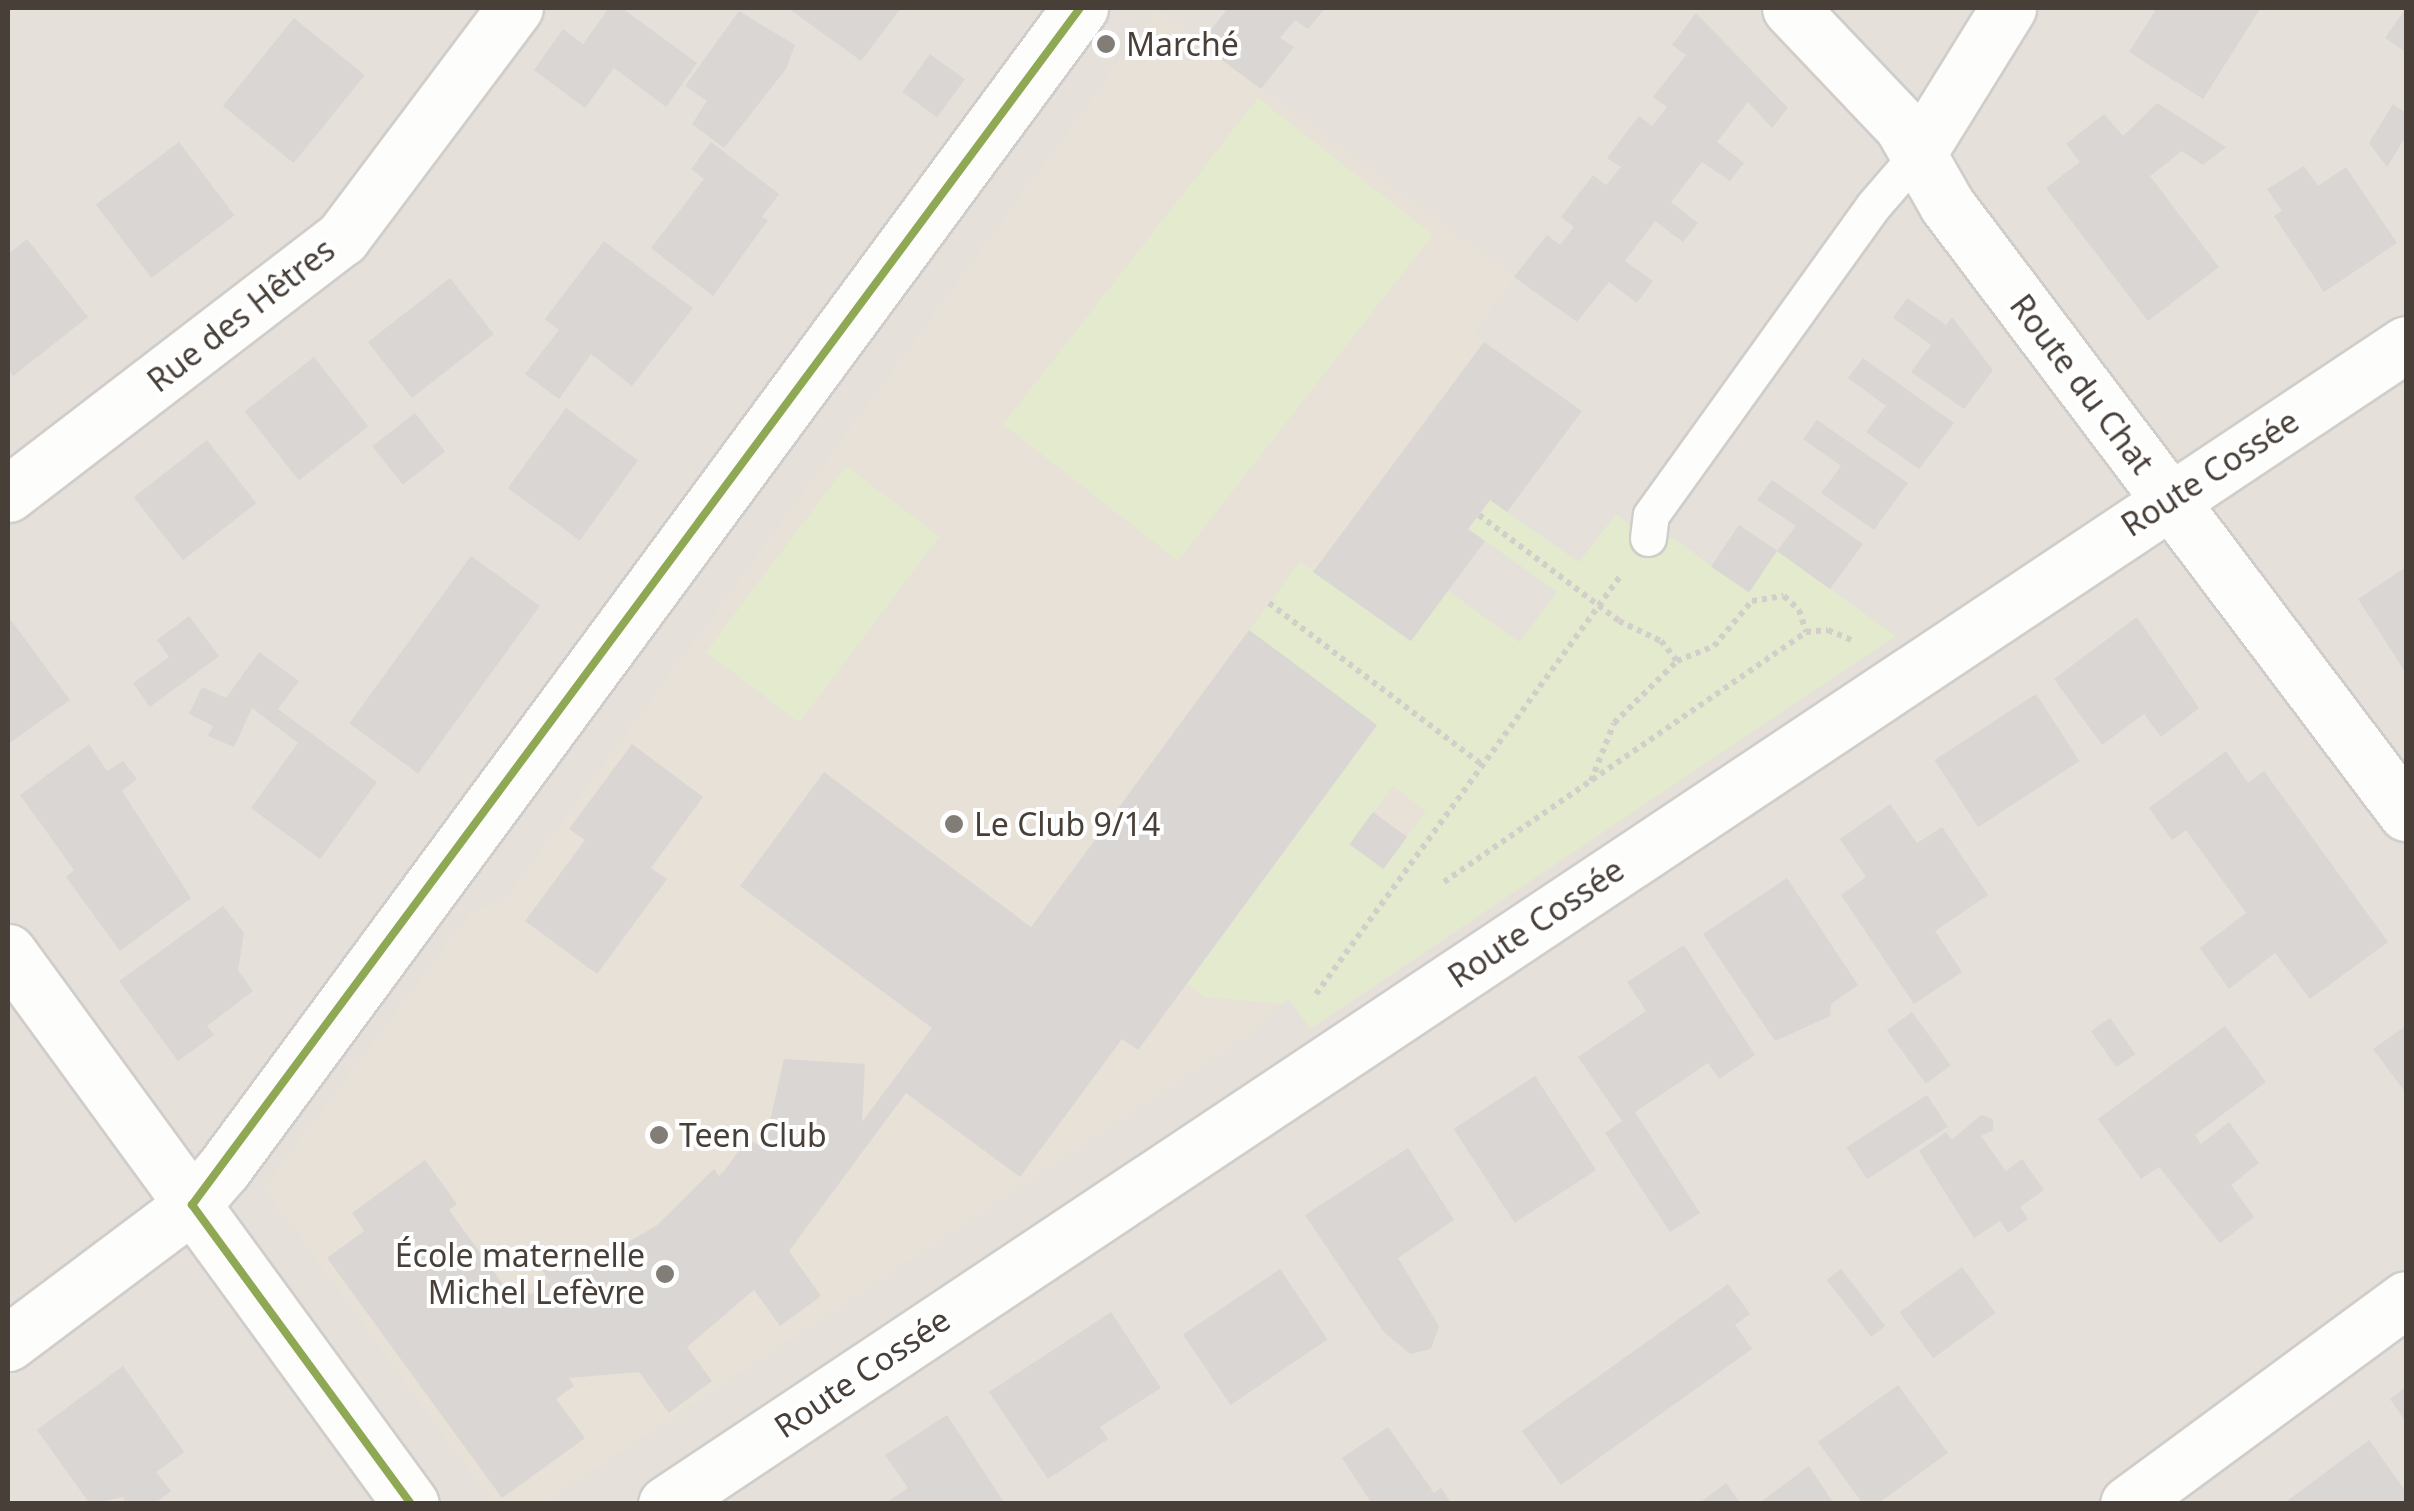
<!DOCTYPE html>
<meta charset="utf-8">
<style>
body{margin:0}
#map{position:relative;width:2414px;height:1511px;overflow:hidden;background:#f2efec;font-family:"Noto Sans",sans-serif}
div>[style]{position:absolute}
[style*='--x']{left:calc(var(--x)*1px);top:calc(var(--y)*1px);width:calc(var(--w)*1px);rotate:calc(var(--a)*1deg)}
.residential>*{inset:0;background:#e5e0da;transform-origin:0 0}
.education>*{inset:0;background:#e8e1d8}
.green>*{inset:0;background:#e3eace;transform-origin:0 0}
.building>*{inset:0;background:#d9d6d3;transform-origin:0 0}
.path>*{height:6px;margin-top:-3px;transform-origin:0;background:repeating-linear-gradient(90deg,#d2cfcb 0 5px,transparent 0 10px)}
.roads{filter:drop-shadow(2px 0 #d0cdca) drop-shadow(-2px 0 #d0cdca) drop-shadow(0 2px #d0cdca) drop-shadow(0 -2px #d0cdca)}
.lane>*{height:35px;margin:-17.5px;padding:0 17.5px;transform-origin:17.5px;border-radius:17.5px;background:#fdfdfc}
.street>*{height:55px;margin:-27.5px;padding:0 27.5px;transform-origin:27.5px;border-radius:27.5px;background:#fdfdfc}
.bus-1>*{height:8px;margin:-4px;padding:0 4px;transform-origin:4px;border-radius:4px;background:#8ea854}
.dots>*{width:28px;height:28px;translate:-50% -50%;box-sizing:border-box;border:5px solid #fff;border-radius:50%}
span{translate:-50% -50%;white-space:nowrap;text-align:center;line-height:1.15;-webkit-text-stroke:8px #fff;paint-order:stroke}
.poi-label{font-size:32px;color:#473f38}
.left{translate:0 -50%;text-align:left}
.right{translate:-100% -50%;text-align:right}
.street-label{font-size:32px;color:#473f38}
.frame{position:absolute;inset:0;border:10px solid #473f38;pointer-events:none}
</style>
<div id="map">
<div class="residential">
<div style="left:8px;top:8px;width:2398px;height:1495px"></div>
</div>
<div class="education">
<div style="clip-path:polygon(1157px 10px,1514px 277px,1474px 333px,1484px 342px,1313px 572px,1299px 562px,1249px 630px,1377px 725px,1355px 757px,1427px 811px,1289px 998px,1252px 1032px,544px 1503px,493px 1503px,264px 1187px,473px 910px,503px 902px)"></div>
</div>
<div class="green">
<div style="left:1258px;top:98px;width:222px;height:414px;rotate:38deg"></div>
<div style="left:846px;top:466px;width:117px;height:233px;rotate:37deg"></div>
<div style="clip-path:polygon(evenodd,1490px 500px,1579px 562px,1616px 514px,1661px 549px,1671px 536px,1747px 592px,1777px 551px,1896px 636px,1310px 1029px,1289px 999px,1283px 1004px,1205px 997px,1187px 984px,1377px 726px,1249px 630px,1300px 562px,1410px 641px,1447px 590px,1519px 642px,1557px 592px,1468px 529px,1490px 500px,1393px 786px,1426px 811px,1383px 869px,1350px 845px,1393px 786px)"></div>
</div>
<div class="building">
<div style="clip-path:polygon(609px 8px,622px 8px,697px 63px,666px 107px,614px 68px,585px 108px,534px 70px,563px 29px,583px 44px)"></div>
<div style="clip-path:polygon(788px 8px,901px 8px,861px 61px)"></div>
<div style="clip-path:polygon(1228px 8px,1325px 8px,1308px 29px,1295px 20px,1280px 38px,1294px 47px,1261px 89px,1200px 44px)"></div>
<div style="clip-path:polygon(2157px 8px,2258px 8px,2260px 9px,2203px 99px,2129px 52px)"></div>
<div style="clip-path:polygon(2406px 8px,2406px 52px,2385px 38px)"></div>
<div style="clip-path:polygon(739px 11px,795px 45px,786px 69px,724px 148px,692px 124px,707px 101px,685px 86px)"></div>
<div style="clip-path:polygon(1696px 13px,1788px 108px,1772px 128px,1748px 102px,1717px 142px,1744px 163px,1730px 181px,1702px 162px,1671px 202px,1698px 223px,1683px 242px,1655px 221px,1625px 261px,1653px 281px,1637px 303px,1609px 282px,1577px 322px,1514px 277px,1547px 235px,1560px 245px,1574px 227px,1561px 217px,1593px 175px,1606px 185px,1621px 167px,1607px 158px,1639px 116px,1652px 126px,1667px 107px,1653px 97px,1686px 55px,1672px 45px)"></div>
<div style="left:294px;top:18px;width:91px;height:113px;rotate:39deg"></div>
<div style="left:930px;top:54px;width:43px;height:47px;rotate:36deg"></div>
<div style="clip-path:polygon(2157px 103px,2226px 147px,2203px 165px,2182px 151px,2150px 176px,2219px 267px,2148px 321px,2046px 188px,2080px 162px,2066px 144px,2104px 114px,2123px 136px)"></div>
<div style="clip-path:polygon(2393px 104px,2406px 113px,2406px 136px,2387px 167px,2369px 143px)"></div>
<div style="left:179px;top:142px;width:92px;height:104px;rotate:53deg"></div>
<div style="clip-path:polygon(711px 142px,779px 194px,762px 217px,768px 220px,713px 296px,651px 248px,704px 179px,691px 169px)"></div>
<div style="clip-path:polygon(2304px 166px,2318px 186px,2346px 167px,2397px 243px,2324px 292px,2274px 216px,2282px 211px,2267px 189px)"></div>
<div style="clip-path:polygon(27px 239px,88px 317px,13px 376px,8px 369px,8px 254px)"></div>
<div style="clip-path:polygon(604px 241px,693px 308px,632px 386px,591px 354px,559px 399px,525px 374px,559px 330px,545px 319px)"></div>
<div style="left:450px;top:278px;width:71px;height:104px;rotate:52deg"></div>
<div style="clip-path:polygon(1907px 298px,1946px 325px,1952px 317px,1993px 370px,1964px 409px,1911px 372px,1931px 345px,1893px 318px)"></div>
<div style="clip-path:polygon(1484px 342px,1582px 411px,1507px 512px,1490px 500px,1468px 529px,1485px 541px,1411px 641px,1313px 572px)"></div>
<div style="left:314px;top:357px;width:88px;height:88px;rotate:52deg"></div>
<div style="clip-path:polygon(1863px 358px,1954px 423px,1919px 469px,1866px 432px,1886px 406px,1848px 378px)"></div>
<div style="left:566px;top:408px;width:89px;height:99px;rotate:36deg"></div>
<div style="left:415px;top:413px;width:49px;height:54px;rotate:52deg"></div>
<div style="clip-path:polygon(1817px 420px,1908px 483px,1874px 530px,1821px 493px,1841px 466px,1803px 439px)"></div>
<div style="left:207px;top:440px;width:80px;height:93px;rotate:52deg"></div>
<div style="clip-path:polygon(1772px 480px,1863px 544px,1830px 589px,1777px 551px,1796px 526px,1757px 500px)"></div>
<div style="left:1739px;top:525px;width:46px;height:50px;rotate:34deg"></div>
<div style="left:471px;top:556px;width:85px;height:207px;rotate:36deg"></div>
<div style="clip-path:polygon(2406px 567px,2406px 673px,2358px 599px)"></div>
<div style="clip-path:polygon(8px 616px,70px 700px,8px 744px)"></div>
<div style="clip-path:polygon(189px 616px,219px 656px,150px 707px,133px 683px,169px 657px,157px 640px)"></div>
<div style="clip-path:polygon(2137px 617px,2199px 708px,2161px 737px,2144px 714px,2102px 745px,2054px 679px)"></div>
<div style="clip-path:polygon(1249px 630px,1377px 725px,1138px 1050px,1122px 1039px,1020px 1177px,906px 1093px,789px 1251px,821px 1296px,780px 1326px,754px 1290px,687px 1347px,712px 1381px,669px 1413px,639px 1372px,569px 1378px,574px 1386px,556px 1399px,585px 1438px,502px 1498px,327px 1258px,364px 1231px,352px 1213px,425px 1160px,457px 1204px,449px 1210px,507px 1290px,532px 1294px,550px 1282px,542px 1270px,606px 1255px,656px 1226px,714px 1169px,719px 1176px,725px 1170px,747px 1139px,764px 1148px,784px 1059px,865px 1064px,862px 1122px,932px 1028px,740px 886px,824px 772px,1031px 927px)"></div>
<div style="clip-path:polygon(259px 652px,299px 681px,278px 709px,377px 782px,320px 859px,251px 808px,298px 743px,252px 708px,234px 747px,208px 736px,213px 726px,189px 714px,202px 687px,226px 698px)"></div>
<div style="left:2036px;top:694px;width:80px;height:121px;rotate:57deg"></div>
<div style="clip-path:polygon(89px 744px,107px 771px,123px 761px,137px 779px,122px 791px,191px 898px,120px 951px,66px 877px,74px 870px,20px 795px)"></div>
<div style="clip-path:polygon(632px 744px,703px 797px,651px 868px,667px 879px,597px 974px,525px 921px,585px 840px,569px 829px)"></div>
<div style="clip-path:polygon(2226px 751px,2248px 783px,2264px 771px,2388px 942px,2310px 999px,2275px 953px,2229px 989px,2200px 948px,2246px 913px,2186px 830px,2172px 840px,2149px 808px)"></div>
<div style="clip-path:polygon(1890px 804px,1917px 843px,1942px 827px,1988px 895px,1935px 931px,1962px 972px,1914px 1004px,1841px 895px,1866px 877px,1840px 839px)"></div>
<div style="left:1373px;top:812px;width:42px;height:40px;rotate:36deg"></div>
<div style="clip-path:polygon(1787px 878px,1858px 985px,1831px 1004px,1830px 1016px,1775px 1041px,1703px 934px)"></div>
<div style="clip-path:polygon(223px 906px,244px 933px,238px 970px,253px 991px,207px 1026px,214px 1035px,178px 1061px,119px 981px)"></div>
<div style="clip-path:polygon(1684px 945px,1755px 1055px,1719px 1079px,1708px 1063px,1635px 1112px,1700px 1213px,1670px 1232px,1605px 1133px,1622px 1121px,1578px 1057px,1646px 1011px,1627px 982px)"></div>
<div style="left:1912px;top:1012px;width:66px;height:31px;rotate:54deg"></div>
<div style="left:2110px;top:1018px;width:44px;height:23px;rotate:55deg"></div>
<div style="clip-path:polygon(2225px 1026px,2266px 1082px,2195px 1135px,2201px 1144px,2229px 1122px,2259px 1163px,2231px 1185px,2254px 1217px,2220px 1243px,2159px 1167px,2141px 1179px,2098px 1119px)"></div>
<div style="clip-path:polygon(2406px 1026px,2406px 1093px,2373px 1049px)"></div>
<div style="left:1535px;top:1076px;width:112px;height:97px;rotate:57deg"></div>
<div style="left:1927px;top:1095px;width:38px;height:96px;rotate:57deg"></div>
<div style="clip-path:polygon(1981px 1115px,1993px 1119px,1993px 1130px,1981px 1136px,2006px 1171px,2022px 1159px,2044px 1190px,2020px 1207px,2028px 1219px,2008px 1233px,2000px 1221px,1974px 1238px,1919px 1151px,1946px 1132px,1952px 1140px)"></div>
<div style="clip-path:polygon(1408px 1148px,1454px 1220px,1398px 1258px,1439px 1326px,1431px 1349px,1410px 1354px,1383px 1331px,1305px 1215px)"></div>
<div style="left:1962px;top:1267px;width:57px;height:77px;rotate:54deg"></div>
<div style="left:1280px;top:1269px;width:85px;height:117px;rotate:56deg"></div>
<div style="left:1841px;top:1269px;width:72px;height:18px;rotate:52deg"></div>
<div style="clip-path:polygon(1728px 1284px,1750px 1314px,1735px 1325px,1752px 1349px,1561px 1485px,1522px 1431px)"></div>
<div style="clip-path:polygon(1111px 1312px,1161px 1388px,1100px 1427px,1108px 1439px,1048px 1479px,989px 1392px)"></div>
<div style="clip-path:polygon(123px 1366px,184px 1452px,156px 1472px,171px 1491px,154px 1504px,127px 1504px,123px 1497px,90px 1504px,37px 1430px)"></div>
<div style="clip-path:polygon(1898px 1385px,1948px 1453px,1877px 1504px,1863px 1504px,1818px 1442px)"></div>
<div style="clip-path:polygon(2406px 1387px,2406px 1422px,2390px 1399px)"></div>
<div style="clip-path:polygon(947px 1415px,1005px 1504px,884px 1504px,908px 1488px,885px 1455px)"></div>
<div style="clip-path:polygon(1388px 1427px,1434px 1493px,1441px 1488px,1452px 1504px,1372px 1504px,1342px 1458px)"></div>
<div style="clip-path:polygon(2369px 1440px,2406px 1492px,2406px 1504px,2283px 1504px)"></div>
<div style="clip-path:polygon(1809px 1466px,1834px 1504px,1758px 1504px)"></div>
<div style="clip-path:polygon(1726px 1483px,1741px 1504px,1698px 1504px)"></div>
</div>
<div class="path">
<div style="--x:1479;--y:515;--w:176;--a:37.1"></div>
<div style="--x:1619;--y:621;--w:47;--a:25.5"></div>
<div style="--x:1661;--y:641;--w:26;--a:51"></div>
<div style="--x:1269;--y:603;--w:266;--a:37.2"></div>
<div style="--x:1591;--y:781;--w:62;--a:-68.4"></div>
<div style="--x:1614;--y:723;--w:88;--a:-44.5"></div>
<div style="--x:1677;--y:661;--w:40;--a:-22"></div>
<div style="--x:1714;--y:646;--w:59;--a:-49.8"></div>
<div style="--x:1752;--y:601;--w:32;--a:-9"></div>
<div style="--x:1784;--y:596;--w:21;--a:43"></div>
<div style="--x:1799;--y:610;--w:23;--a:72"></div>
<div style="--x:1444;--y:882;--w:440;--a:-34.6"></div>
<div style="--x:1806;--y:632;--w:22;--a:-5"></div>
<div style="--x:1828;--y:630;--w:26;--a:23"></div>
<div style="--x:1316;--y:994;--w:518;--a:-53.95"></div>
</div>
<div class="roads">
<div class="lane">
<div style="--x:1648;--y:538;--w:23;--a:-83"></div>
<div style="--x:1651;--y:515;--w:380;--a:-54.3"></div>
<div style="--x:1873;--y:206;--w:67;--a:-49.2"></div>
</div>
<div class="street">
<div style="--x:1790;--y:8;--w:163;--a:46.5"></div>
<div style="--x:1902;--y:126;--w:91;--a:60.3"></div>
<div style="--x:1947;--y:205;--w:762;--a:52.95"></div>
<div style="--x:1917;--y:155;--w:173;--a:-58.2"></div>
<div style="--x:8;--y:494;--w:421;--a:-37.5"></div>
<div style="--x:342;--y:238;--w:288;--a:-53.1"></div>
<div style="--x:8;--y:952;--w:683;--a:53.87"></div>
<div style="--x:8;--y:1343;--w:230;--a:-36.9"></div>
<div style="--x:192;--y:1205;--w:49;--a:-49.1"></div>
<div style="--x:224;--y:1168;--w:1442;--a:-53.58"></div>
<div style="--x:666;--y:1504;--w:2091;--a:-33.69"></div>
<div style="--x:2128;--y:1504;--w:345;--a:-36.4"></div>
</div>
</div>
<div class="bus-1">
<div style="--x:411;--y:1504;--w:371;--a:-126.2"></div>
<div style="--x:192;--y:1205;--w:1490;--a:-53.43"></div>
</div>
<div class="dots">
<div style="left:1106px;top:44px;background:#837d77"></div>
<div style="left:954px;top:824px;background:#837d77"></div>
<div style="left:659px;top:1135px;background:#837d77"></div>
<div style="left:665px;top:1274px;background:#837d77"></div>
</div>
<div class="poi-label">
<span class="left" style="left:1126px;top:44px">Marché</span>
<span class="left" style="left:974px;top:824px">Le Club 9/14</span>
<span class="left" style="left:679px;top:1135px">Teen Club</span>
<span class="right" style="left:645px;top:1274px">École maternelle<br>Michel Lefèvre</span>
</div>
<div class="street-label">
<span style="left:241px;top:315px;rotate:-38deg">Rue des Hêtres</span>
<span style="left:2082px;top:384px;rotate:53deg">Route du Chat</span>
<span style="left:2210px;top:473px;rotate:-33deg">Route Cossée</span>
<span style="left:1536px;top:923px;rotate:-34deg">Route Cossée</span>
<span style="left:862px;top:1373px;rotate:-34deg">Route Cossée</span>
</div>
<div class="frame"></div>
</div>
